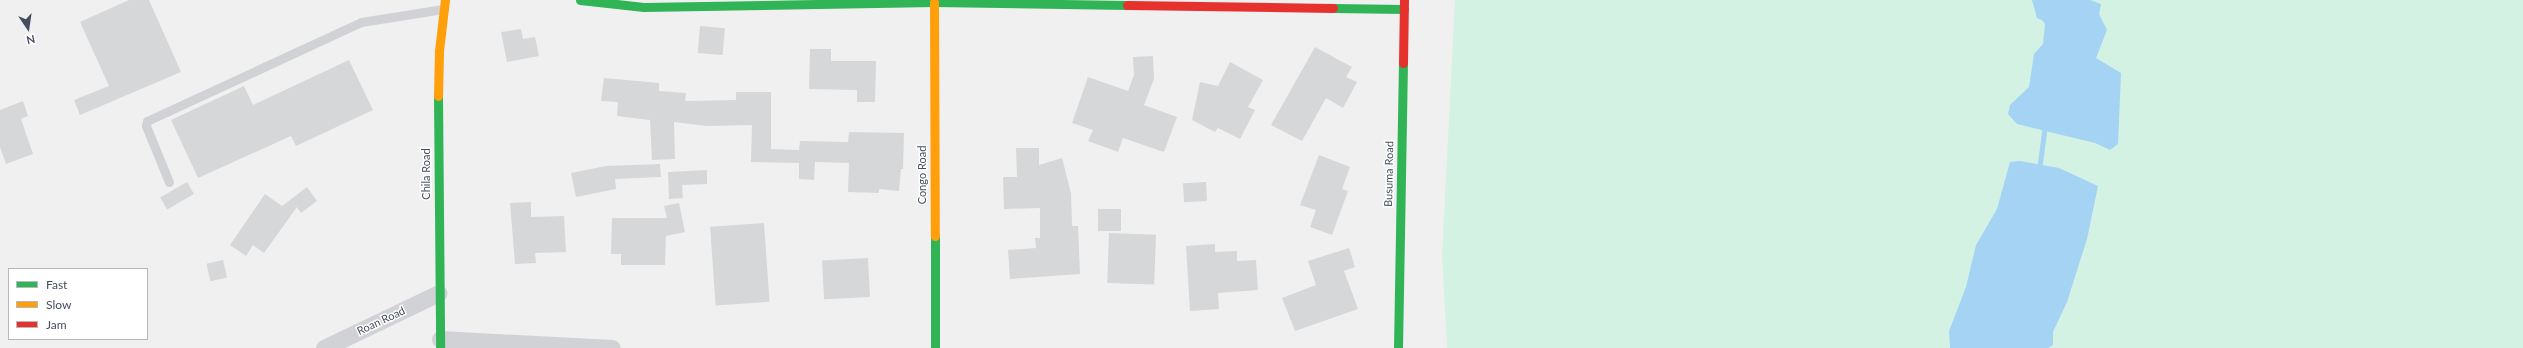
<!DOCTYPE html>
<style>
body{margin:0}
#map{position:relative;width:2523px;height:348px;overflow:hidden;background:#f1f0f0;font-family:Lato,sans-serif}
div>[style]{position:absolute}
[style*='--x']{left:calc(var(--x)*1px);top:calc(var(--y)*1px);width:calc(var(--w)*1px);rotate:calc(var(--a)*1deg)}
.green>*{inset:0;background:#d3f2e4}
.water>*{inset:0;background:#a4d3f3}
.stream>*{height:5px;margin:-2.5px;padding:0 2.5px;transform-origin:2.5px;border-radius:2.5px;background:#a4d3f3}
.building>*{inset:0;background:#d6d7d9;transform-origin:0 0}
.lane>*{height:9px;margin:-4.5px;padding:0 4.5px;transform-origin:4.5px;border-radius:4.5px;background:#d1d2d6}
.street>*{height:17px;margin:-8.5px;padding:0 8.5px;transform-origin:8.5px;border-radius:8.5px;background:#d1d2d6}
.fast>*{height:9px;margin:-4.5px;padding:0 4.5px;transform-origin:4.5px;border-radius:4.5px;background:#30b455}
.slow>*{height:9px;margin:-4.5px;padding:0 4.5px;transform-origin:4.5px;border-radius:4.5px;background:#ff9f0a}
.jam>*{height:9px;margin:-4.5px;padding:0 4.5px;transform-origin:4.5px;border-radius:4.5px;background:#e5322d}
span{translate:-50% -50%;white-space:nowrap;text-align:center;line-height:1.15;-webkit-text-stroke:3px #fff;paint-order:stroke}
.street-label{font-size:11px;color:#454e5f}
.legend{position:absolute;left:8px;top:268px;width:140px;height:72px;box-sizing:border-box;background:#fff;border:1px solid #b5b8bf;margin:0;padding:5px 7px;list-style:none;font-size:12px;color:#454e5f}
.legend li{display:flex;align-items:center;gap:8px;height:20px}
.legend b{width:20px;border:1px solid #b5b8bf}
.north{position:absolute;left:8px;top:8px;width:40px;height:40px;-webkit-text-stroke:3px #fff;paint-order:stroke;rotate:167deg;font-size:11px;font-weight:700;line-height:16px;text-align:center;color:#454e5f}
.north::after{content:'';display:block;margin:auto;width:14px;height:18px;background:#454e5f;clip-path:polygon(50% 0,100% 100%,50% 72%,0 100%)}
</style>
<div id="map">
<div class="green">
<div style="clip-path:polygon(1455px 0,2523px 0,2523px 348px,1447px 348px,1442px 255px)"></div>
</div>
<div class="water">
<div style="clip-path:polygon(2032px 0,2090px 0,2101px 4px,2099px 14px,2107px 30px,2096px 58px,2121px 73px,2118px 144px,2110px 150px,2095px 143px,2017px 124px,2008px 114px,2010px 105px,2029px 87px,2034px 54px,2043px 44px,2045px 24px,2042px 20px,2037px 18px)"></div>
<div style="clip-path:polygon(2020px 161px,2059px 168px,2098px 186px,2087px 239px,2067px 302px,2053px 332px,2053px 345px,2048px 348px,1950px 348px,1949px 331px,1966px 287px,1976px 245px,1997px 209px,2010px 162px)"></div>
</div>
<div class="stream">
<div style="--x:2039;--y:170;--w:45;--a:-82.4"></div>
</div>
<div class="building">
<div style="clip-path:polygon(129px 0,149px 0,181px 72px,80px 115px,74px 100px,109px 86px,80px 22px)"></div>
<div style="left:700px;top:26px;width:25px;height:27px;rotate:5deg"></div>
<div style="clip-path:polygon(521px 29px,523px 39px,535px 37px,539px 56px,507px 62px,501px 32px)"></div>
<div style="clip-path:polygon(1315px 47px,1352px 67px,1346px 77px,1357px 82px,1343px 108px,1326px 98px,1302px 141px,1271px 125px)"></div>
<div style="clip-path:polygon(810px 49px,831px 49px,831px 61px,876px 61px,875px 102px,857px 102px,857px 90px,809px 89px)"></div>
<div style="clip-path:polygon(1153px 56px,1154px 79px,1144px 105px,1177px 117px,1164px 152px,1123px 138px,1118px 152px,1088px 141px,1093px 130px,1072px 123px,1088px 77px,1128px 91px,1134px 75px,1133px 57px)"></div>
<div style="clip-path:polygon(349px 60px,373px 110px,296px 146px,291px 136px,198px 178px,171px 120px,244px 86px,253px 105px)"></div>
<div style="clip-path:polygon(1230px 62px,1263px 80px,1248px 107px,1255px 110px,1240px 139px,1218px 128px,1215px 132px,1192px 120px,1200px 82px,1218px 86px)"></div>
<div style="clip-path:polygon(604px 78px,659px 83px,659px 91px,686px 93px,685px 101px,736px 100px,736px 92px,771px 92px,771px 149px,799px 150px,800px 141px,848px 142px,849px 132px,904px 133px,903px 169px,901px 169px,899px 191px,879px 189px,879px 193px,848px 192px,849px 163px,815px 162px,814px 180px,799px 179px,799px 163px,751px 162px,752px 125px,707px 126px,674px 122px,675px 159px,652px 160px,650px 120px,617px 116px,618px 102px,601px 101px)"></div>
<div style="clip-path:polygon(23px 101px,28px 116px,21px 119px,33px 154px,6px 164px,0 147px,0 110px)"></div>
<div style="clip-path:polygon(1016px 148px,1039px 148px,1039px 165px,1062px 158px,1071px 193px,1072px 226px,1078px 226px,1080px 274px,1010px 279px,1008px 250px,1036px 248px,1035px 238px,1040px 238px,1040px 208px,1004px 209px,1003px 177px,1017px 177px)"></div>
<div style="clip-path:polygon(1319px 155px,1350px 167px,1342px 189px,1348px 191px,1332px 235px,1310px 227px,1316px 210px,1300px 205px)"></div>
<div style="clip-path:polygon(660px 164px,661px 177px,615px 179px,616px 189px,576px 197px,571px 173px,606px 166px)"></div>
<div style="clip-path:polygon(707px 170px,707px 184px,682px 185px,683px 198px,669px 199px,668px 172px)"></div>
<div style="left:187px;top:182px;width:14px;height:31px;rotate:60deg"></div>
<div style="left:1206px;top:182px;width:19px;height:23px;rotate:87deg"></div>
<div style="clip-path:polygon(307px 187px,317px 201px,301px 213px,297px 207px,264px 253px,253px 245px,246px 256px,230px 245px,265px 194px,282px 206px)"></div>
<div style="clip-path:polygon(531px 202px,531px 217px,564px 216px,566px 252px,535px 253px,536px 263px,515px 264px,510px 203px)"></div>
<div style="clip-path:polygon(679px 203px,685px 232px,666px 236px,665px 265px,621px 265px,621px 254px,611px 254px,612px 218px,667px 218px,664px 206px)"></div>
<div style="left:1098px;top:209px;width:23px;height:22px"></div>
<div style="left:764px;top:223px;width:79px;height:54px;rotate:86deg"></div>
<div style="left:1109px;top:233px;width:47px;height:50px;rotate:2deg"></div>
<div style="clip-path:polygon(1215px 244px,1215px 252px,1237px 251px,1237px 261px,1256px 260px,1258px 290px,1218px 293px,1219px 309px,1190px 311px,1186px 246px)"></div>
<div style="clip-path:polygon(1349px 248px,1355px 267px,1344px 271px,1358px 309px,1295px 331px,1282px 298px,1316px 285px,1308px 261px)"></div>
<div style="left:868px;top:258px;width:39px;height:46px;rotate:87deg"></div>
<div style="left:223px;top:260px;width:18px;height:17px;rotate:77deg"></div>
</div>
<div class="lane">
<div style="--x:169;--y:182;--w:61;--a:-112.3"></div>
<div style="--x:146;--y:126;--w:5;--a:-79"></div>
<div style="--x:147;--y:121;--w:236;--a:-24.8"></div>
<div style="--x:361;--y:22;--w:83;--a:-9"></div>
</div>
<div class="street">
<div style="--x:440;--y:339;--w:172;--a:3"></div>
<div style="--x:324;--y:348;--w:127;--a:-25.6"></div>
</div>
<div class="fast">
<div style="--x:580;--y:0;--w:64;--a:6.2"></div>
<div style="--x:644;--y:7;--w:290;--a:-1"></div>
<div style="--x:934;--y:2;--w:193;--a:0.9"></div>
<div style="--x:1333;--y:8;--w:71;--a:0.8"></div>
<div style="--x:438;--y:96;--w:252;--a:89.5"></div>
<div style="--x:935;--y:236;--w:112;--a:90"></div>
<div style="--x:1398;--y:348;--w:285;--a:-89"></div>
</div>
<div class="slow">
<div style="--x:934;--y:2;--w:234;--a:89.8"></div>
<div style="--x:438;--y:96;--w:45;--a:-88.7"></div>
<div style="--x:439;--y:51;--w:51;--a:-83.3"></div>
</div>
<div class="jam">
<div style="--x:1127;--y:5;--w:206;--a:0.8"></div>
<div style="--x:1403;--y:63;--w:63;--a:-89.1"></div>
</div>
<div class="street-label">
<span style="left:426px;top:174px;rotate:-90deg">Chila Road</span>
<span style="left:1389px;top:174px;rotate:-89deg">Busuma Road</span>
<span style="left:922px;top:175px;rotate:-90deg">Congo Road</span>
<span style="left:381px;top:321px;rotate:-25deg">Roan Road</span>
</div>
<ul class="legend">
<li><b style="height:5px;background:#30b455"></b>Fast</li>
<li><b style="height:5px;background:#ff9f0a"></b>Slow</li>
<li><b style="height:5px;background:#e5322d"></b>Jam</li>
</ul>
<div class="north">N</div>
</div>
